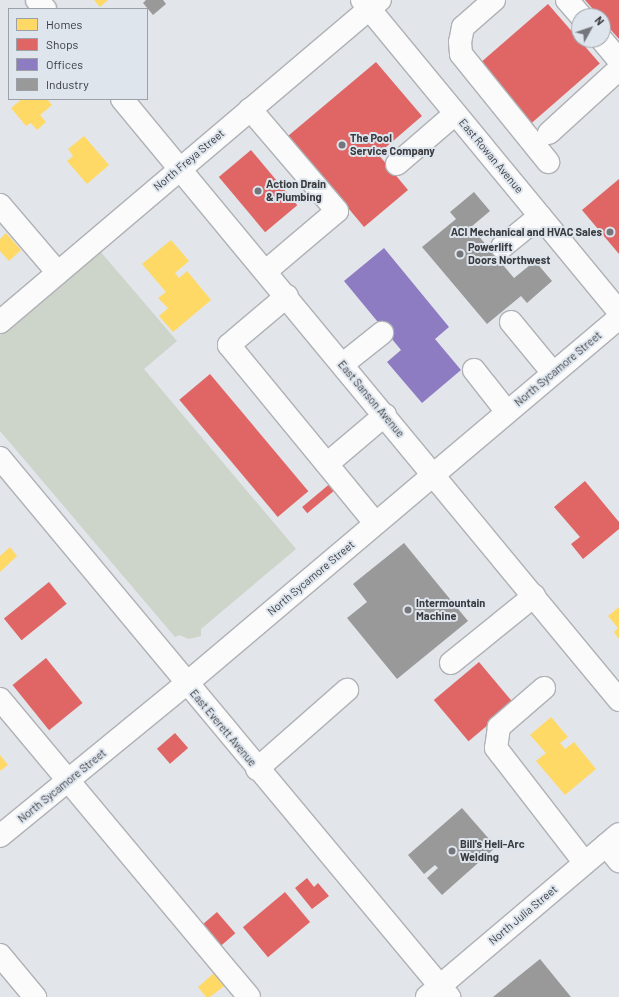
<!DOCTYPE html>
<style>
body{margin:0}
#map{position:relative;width:619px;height:997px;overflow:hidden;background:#e2e5ea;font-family:Barlow,sans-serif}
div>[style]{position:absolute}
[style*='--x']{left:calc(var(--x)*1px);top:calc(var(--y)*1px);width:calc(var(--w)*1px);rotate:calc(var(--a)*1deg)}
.green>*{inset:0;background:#cdd4ca}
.homes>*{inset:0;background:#ffd966}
.shops>*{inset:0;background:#e06666;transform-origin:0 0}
.offices>*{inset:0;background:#8e7cc3}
.industry>*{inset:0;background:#999}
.roads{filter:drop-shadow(1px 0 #afb1b5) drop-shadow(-1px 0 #afb1b5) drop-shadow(0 1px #afb1b5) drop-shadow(0 -1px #afb1b5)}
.minor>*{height:22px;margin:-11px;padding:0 11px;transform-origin:11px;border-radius:11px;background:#fbfbfc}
.dots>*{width:11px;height:11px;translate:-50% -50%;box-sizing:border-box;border:2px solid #dee5ed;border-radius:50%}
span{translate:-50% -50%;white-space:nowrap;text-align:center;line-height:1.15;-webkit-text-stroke:4px #dee5ed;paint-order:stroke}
.poi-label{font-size:11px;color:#393b3f;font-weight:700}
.left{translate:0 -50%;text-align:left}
.right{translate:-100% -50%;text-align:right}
.street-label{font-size:11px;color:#393b3f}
.legend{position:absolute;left:8px;top:8px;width:140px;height:92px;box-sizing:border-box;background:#dee5ed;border:1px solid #9ca1a7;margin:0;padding:5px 7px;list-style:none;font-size:12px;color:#393b3f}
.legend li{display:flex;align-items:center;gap:8px;height:20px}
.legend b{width:20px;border:1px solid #9ca1a7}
.north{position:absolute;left:571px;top:8px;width:40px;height:40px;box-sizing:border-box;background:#dee5ed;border:1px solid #9ca1a7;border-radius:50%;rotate:50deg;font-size:11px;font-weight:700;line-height:16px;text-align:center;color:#393b3f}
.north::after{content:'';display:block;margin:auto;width:14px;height:18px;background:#74767b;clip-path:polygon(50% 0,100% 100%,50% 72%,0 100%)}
</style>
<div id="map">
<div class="green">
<div style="clip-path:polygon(99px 250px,177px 341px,144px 369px,296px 549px,201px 629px,201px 636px,189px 639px,179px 635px,175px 637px,0 431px,0 335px)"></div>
</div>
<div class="homes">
<div style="clip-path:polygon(94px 0,108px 0,100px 7px)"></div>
<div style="clip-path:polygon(22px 99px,47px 99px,52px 105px,40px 115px,46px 122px,37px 130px,31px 123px,26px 126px,11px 108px)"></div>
<div style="clip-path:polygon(84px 136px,109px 165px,87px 184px,67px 161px,73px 156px,68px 149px)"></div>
<div style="clip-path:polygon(6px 233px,21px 250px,9px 261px,0 251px,0 239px)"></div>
<div style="clip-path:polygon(171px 240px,189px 261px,175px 273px,179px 278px,187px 271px,211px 300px,173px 332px,159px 316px,168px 308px,158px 298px,166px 292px,142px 264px)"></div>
<div style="clip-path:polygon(10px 547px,17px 556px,0 572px,0 556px)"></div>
<div style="clip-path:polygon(619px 607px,619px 639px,614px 632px,618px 628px,608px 616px)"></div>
<div style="clip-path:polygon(551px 717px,568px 737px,560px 743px,565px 749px,574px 742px,596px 769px,565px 795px,536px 761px,546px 753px,530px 735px)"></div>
<div style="clip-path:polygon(0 755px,8px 765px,0 771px)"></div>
<div style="clip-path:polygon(214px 973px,224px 986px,210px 997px,206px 997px,198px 987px)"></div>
</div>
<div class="shops">
<div style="clip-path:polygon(585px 0,619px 0,619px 39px,603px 21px,603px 16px,599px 16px)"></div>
<div style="left:548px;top:4px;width:79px;height:93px;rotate:49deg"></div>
<div style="clip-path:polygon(376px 62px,422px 116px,378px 154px,408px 190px,364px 227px,288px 136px)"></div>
<div style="left:251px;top:150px;width:72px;height:42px;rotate:50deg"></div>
<div style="clip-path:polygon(619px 179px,619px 254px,582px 210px)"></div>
<div style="left:210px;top:374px;width:153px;height:40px;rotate:50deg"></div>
<div style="clip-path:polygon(585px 481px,619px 522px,619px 529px,583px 559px,571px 544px,580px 537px,554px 507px)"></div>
<div style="left:332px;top:482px;width:8px;height:39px;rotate:50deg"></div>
<div style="left:49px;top:582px;width:28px;height:58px;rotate:51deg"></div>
<div style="left:46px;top:658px;width:58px;height:43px;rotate:51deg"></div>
<div style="left:479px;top:662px;width:54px;height:59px;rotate:50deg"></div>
<div style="left:175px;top:733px;width:20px;height:24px;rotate:49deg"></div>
<div style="clip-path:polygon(307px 878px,314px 887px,318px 883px,329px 896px,312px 909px,295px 888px)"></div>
<div style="left:285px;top:892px;width:39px;height:55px;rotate:50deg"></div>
<div style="left:217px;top:912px;width:28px;height:26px;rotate:49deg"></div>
</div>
<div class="offices">
<div style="clip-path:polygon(384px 248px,449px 327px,435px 339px,461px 370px,422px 403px,387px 362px,401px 350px,344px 281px)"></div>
</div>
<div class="industry">
<div style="clip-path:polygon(146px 0,163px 0,166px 4px,153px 15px,143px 3px)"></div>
<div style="clip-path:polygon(474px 192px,490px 211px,471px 227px,514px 278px,535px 261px,552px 281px,527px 303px,521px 296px,487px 324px,422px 247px,456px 219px,450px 212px)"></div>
<div style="clip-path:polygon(404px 543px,468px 621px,397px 679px,347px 618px,367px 602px,353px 584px)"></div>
<div style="clip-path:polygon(462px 808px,496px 847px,442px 895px,427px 878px,438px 868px,435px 865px,424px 874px,408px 855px)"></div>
<div style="clip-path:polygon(540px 959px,571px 997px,493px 997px)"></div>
</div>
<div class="roads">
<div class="minor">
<div style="--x:37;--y:0;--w:12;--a:48"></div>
<div style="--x:362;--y:0;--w:404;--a:50.5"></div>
<div style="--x:494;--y:0;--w:41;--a:138.9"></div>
<div style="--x:463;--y:27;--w:15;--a:101"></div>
<div style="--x:460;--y:42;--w:12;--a:85"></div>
<div style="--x:461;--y:54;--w:139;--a:51.1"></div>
<div style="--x:567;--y:0;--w:21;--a:49"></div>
<div style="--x:602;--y:40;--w:26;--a:50"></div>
<div style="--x:122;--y:99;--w:780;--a:50.41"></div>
<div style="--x:250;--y:109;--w:134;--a:49.5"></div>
<div style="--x:337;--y:211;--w:93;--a:139.8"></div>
<div style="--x:549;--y:133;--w:95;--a:-42.4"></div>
<div style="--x:397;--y:164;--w:77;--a:-40.8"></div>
<div style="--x:0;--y:205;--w:89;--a:49.5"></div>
<div style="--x:502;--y:247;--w:49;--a:-39.2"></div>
<div style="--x:287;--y:296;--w:76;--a:139.8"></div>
<div style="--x:229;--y:345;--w:230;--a:50.6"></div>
<div style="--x:0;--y:322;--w:498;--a:-40.3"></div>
<div style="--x:511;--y:322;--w:66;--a:50.5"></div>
<div style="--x:343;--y:364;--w:50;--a:-38.5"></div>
<div style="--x:474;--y:370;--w:53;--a:51.8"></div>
<div style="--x:0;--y:458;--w:702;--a:50.2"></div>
<div style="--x:327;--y:464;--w:76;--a:-40.2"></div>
<div style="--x:451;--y:663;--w:107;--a:-38.9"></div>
<div style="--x:544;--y:688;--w:60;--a:139.1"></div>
<div style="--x:499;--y:727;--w:21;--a:98"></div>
<div style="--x:496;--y:748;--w:145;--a:52.3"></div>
<div style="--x:0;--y:699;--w:388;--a:50.1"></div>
<div style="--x:257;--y:769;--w:120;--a:-41.3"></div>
<div style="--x:0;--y:836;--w:240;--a:-39.3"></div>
<div style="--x:186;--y:684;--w:567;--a:-40.21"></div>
<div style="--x:606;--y:845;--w:21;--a:51"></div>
<div style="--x:0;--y:955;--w:55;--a:50.2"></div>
<div style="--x:427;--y:997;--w:252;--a:-40.3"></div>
</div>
</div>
<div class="dots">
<div style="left:342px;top:145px;background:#74767b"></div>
<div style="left:258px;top:191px;background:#74767b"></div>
<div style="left:610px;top:232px;background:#74767b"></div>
<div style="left:460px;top:254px;background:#74767b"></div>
<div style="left:408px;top:610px;background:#74767b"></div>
<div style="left:452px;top:851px;background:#74767b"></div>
</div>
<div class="poi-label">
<span class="left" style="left:350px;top:145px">The Pool<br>Service Company</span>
<span class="left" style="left:266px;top:191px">Action Drain<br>&amp; Plumbing</span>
<span class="right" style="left:602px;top:232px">ACI Mechanical and HVAC Sales</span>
<span class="left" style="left:468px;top:254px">Powerlift<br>Doors Northwest</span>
<span class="left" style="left:416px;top:610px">Intermountain<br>Machine</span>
<span class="left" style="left:460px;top:851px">Bill's Heli-Arc<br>Welding</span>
</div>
<div class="street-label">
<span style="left:491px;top:156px;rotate:50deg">East Rowan Avenue</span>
<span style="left:189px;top:160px;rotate:-40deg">North Freya Street</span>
<span style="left:558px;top:369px;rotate:-40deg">North Sycamore Street</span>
<span style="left:371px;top:399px;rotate:50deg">East Sanson Avenue</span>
<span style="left:311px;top:578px;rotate:-40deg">North Sycamore Street</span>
<span style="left:223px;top:728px;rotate:50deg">East Everett Avenue</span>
<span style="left:62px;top:786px;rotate:-39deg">North Sycamore Street</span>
<span style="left:523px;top:915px;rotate:-40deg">North Julia Street</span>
</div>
<ul class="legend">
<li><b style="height:11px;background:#ffd966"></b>Homes</li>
<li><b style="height:11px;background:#e06666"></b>Shops</li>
<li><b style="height:11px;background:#8e7cc3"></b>Offices</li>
<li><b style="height:11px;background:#999"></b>Industry</li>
</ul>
<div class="north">N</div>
</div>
